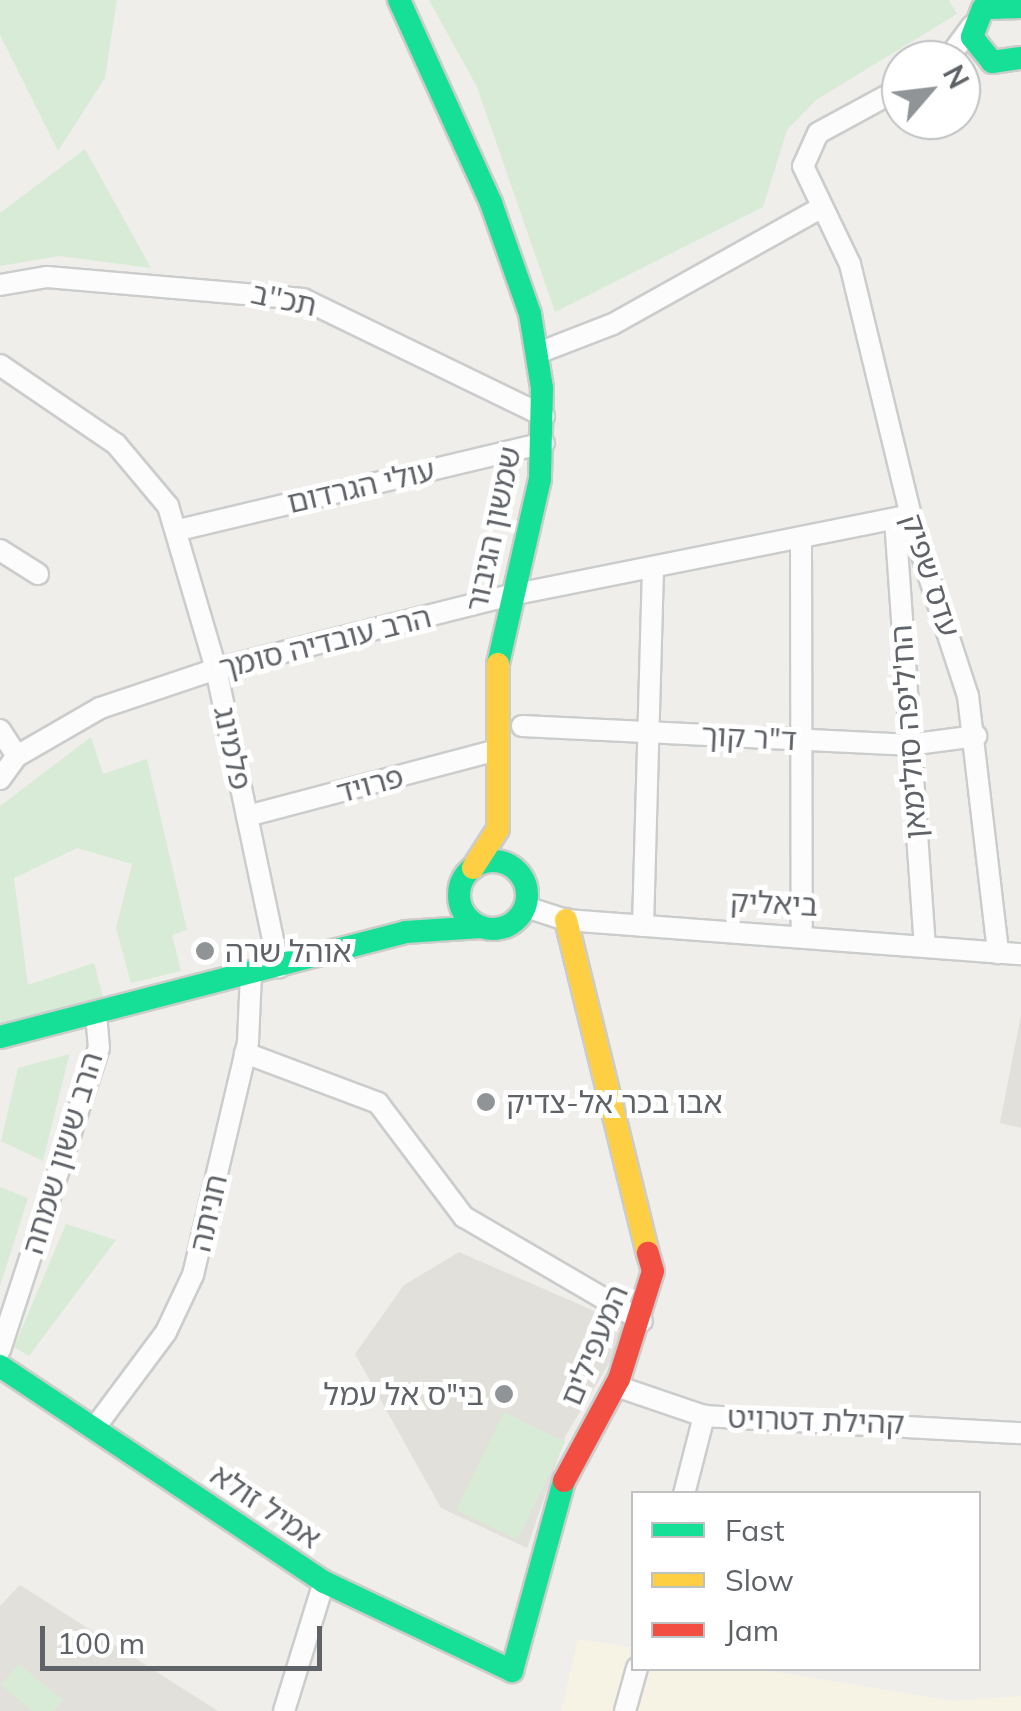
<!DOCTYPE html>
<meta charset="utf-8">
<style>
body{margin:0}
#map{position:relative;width:1021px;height:1711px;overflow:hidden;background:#efeeea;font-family:Mulish,"Noto Sans Hebrew",sans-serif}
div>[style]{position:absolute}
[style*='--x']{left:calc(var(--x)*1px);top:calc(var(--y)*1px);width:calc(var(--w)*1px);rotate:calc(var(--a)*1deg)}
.commercial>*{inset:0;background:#f7f3e4}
.education>*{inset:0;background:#e2e0da}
.green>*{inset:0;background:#d8ebd6;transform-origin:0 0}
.roads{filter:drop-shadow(2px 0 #cbcccc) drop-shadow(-2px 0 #cbcccc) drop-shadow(0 2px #cbcccc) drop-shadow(0 -2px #cbcccc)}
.street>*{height:20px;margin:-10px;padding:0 10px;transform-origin:10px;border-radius:10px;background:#fdfcfc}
.fast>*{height:22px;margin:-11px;padding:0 11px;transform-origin:11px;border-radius:11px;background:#16e098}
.fast>.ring{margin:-11px;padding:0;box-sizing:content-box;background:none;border:22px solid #16e098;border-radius:50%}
.slow>*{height:22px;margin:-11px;padding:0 11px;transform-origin:11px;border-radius:11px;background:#ffcf43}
.jam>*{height:22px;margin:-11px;padding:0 11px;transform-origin:11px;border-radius:11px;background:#f24e42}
.dots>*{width:28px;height:28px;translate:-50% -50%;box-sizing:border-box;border:5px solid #fff;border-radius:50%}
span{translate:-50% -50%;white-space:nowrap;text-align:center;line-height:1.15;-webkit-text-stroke:10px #fff;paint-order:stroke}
.street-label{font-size:30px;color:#5f6368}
.poi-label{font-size:30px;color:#5f6368}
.left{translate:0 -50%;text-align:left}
.right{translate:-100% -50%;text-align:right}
.legend{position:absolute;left:631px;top:1491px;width:350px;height:180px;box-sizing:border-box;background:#fff;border:2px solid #bfc1c3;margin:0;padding:12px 18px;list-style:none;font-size:30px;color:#5f6368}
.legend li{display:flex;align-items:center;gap:20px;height:50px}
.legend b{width:50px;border:2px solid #bfc1c3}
.north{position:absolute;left:881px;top:40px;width:100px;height:100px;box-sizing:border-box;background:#fff;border:2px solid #bfc1c3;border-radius:50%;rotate:62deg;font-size:28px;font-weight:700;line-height:40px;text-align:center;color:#5f6368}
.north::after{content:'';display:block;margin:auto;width:35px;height:45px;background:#919496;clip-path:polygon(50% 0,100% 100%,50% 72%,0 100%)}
.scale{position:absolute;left:40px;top:1626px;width:282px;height:45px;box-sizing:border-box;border:5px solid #5f6368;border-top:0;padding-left:12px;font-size:30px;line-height:35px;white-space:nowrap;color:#5f6368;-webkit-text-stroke:8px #fff;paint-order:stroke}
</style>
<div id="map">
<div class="commercial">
<div style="clip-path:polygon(578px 1639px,633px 1648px,634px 1668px,757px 1669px,954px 1701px,1021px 1696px,1021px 1711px,561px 1711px)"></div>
</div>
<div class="education">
<div style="clip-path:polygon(1021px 1015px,1021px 1128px,1000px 1123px)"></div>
<div style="clip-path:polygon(459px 1252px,631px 1327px,566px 1435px,527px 1548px,441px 1508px,355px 1354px,404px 1285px)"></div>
<div style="clip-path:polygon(20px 1585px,218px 1711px,0 1711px,0 1606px)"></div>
</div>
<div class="green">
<div style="clip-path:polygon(0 0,117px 0,105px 78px,58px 151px,0 35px)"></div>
<div style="clip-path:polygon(429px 0,949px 0,957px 14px,816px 100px,787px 130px,763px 207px,555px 312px,477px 87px)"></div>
<div style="clip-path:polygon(85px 149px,151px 268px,59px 256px,0 266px,0 213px)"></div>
<div style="clip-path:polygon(91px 737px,103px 774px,147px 759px,187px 930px,172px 935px,181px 971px,131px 983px,116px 928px,132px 864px,77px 848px,14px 878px,28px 985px,94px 963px,103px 997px,0 1023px,0 806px)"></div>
<div style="clip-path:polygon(70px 1054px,68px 1060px,43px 1161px,1px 1141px,18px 1068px)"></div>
<div style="clip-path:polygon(0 1187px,28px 1198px,0 1286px)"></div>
<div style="clip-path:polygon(66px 1224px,116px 1240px,29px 1356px,14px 1347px)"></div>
<div style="left:504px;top:1412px;width:68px;height:109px;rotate:26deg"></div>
<div style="clip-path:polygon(19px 1664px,63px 1700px,54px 1711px,32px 1711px,1px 1685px)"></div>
</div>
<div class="roads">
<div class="street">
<div style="--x:947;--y:60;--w:42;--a:-53.7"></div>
<div style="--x:901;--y:88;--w:94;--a:151.5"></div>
<div style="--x:818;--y:133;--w:36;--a:114"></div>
<div style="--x:803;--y:166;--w:109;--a:64.4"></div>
<div style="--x:850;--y:264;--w:281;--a:76.4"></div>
<div style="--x:916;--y:537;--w:167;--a:71.9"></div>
<div style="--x:968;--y:696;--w:259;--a:83.3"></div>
<div style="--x:0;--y:285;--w:48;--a:-9.7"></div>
<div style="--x:47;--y:277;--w:257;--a:4.9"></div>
<div style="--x:303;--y:299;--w:268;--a:25.9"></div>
<div style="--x:538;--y:353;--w:80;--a:-21.1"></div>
<div style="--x:613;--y:324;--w:236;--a:-29.2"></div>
<div style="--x:0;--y:365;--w:140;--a:34.3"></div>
<div style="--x:116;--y:444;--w:81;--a:50"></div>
<div style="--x:168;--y:506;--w:170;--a:73.6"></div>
<div style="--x:216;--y:669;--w:305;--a:78.1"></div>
<div style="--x:895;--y:519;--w:427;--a:86"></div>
<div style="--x:179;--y:530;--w:375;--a:-13.4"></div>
<div style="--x:801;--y:541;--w:394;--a:89.9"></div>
<div style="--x:0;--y:550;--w:45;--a:32.3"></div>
<div style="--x:522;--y:726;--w:386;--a:2.8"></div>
<div style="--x:908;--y:745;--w:69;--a:-7.5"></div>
<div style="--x:0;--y:730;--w:31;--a:57"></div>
<div style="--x:0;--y:779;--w:29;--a:-54"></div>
<div style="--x:17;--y:756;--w:96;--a:-30"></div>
<div style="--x:100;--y:708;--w:122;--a:-18.6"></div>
<div style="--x:216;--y:669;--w:304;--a:-14.1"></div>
<div style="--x:511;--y:595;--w:408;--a:-11.3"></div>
<div style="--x:247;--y:816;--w:254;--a:-14.8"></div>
<div style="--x:526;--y:907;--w:42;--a:18"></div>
<div style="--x:566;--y:920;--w:456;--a:4.3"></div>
<div style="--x:643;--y:926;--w:356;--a:-88.4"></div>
<div style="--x:245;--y:1053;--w:142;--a:20.6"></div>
<div style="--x:378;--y:1103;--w:143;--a:53"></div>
<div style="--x:464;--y:1217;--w:206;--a:30.3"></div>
<div style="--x:0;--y:1350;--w:318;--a:-71.9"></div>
<div style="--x:99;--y:1048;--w:35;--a:-95"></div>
<div style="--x:616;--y:1386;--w:93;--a:18.8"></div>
<div style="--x:704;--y:1416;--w:317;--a:3.1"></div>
<div style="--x:96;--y:1426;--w:117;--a:-53.3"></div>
<div style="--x:166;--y:1332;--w:63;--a:-64.7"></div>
<div style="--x:193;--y:1275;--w:239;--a:-76.7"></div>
<div style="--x:248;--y:1042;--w:68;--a:-87.5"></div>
<div style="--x:684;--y:1494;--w:81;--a:-75.6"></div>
<div style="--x:284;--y:1711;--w:135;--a:-72.8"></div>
<div style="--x:625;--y:1711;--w:45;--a:-74.4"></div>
</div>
<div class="fast">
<div style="--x:399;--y:0;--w:223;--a:65.6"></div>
<div style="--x:491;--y:203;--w:118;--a:70.6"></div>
<div style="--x:530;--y:314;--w:75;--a:80.8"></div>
<div style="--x:542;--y:388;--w:91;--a:91.3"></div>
<div style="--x:540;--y:479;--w:190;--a:102.8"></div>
<div style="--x:1021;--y:7;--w:38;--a:178"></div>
<div style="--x:983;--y:8;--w:31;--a:111"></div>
<div style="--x:972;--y:37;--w:32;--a:51"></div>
<div style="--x:992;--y:62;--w:29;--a:-8"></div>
<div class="ring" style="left:459px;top:861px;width:46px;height:46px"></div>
<div style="--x:0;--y:1037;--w:419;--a:-14.5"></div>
<div style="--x:406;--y:932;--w:75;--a:-3.8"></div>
<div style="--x:0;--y:1366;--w:389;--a:33.7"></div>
<div style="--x:324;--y:1582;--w:208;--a:25.3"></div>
<div style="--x:512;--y:1671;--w:197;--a:-74.7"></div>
</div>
<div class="slow">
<div style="--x:473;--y:868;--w:46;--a:-57.3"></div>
<div style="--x:498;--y:829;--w:165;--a:-90"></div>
<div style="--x:566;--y:920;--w:343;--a:76.2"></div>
</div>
<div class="jam">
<div style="--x:564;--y:1481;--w:116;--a:-61.7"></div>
<div style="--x:619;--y:1379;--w:113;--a:-72.5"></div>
<div style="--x:653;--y:1271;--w:19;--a:-106"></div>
</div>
</div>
<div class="dots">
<div style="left:205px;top:951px;background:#919496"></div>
<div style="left:486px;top:1102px;background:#919496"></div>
<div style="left:504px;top:1394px;background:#919496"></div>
</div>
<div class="street-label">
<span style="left:284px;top:299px;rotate:12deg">תכ''ב</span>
<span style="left:361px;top:486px;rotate:-13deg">עולי הגרדום</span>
<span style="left:493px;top:529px;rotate:-78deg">שמשון הגיבור</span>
<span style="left:931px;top:575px;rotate:72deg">עדס שפיק</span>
<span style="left:325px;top:642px;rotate:-14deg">הרב עובדיה סומך</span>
<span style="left:908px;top:732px;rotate:-94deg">הח'ליפה סולימאן</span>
<span style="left:749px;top:737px;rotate:3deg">ד"ר קוך</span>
<span style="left:233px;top:748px;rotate:78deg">פלמינג</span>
<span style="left:370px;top:784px;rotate:-15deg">פרויד</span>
<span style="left:774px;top:903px;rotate:3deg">ביאליק</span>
<span style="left:62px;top:1153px;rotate:-73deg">הרב ששון שמחה</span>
<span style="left:208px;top:1213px;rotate:-77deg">חניתה</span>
<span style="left:594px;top:1345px;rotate:-67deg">המעפילים</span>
<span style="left:816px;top:1420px;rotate:2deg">קהילת דטרויט</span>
<span style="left:266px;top:1506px;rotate:34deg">אמיל זולא</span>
</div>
<div class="poi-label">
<span class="left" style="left:225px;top:951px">אוהל שרה</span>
<span class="left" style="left:506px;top:1102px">אבו בכר אל-צדיק</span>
<span class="right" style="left:484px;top:1394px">בי"ס אל עמל</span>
</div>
<ul class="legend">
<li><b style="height:12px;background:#16e098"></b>Fast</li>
<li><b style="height:12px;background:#ffcf43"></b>Slow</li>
<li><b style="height:12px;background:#f24e42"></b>Jam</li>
</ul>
<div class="north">N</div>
<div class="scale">100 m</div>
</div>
